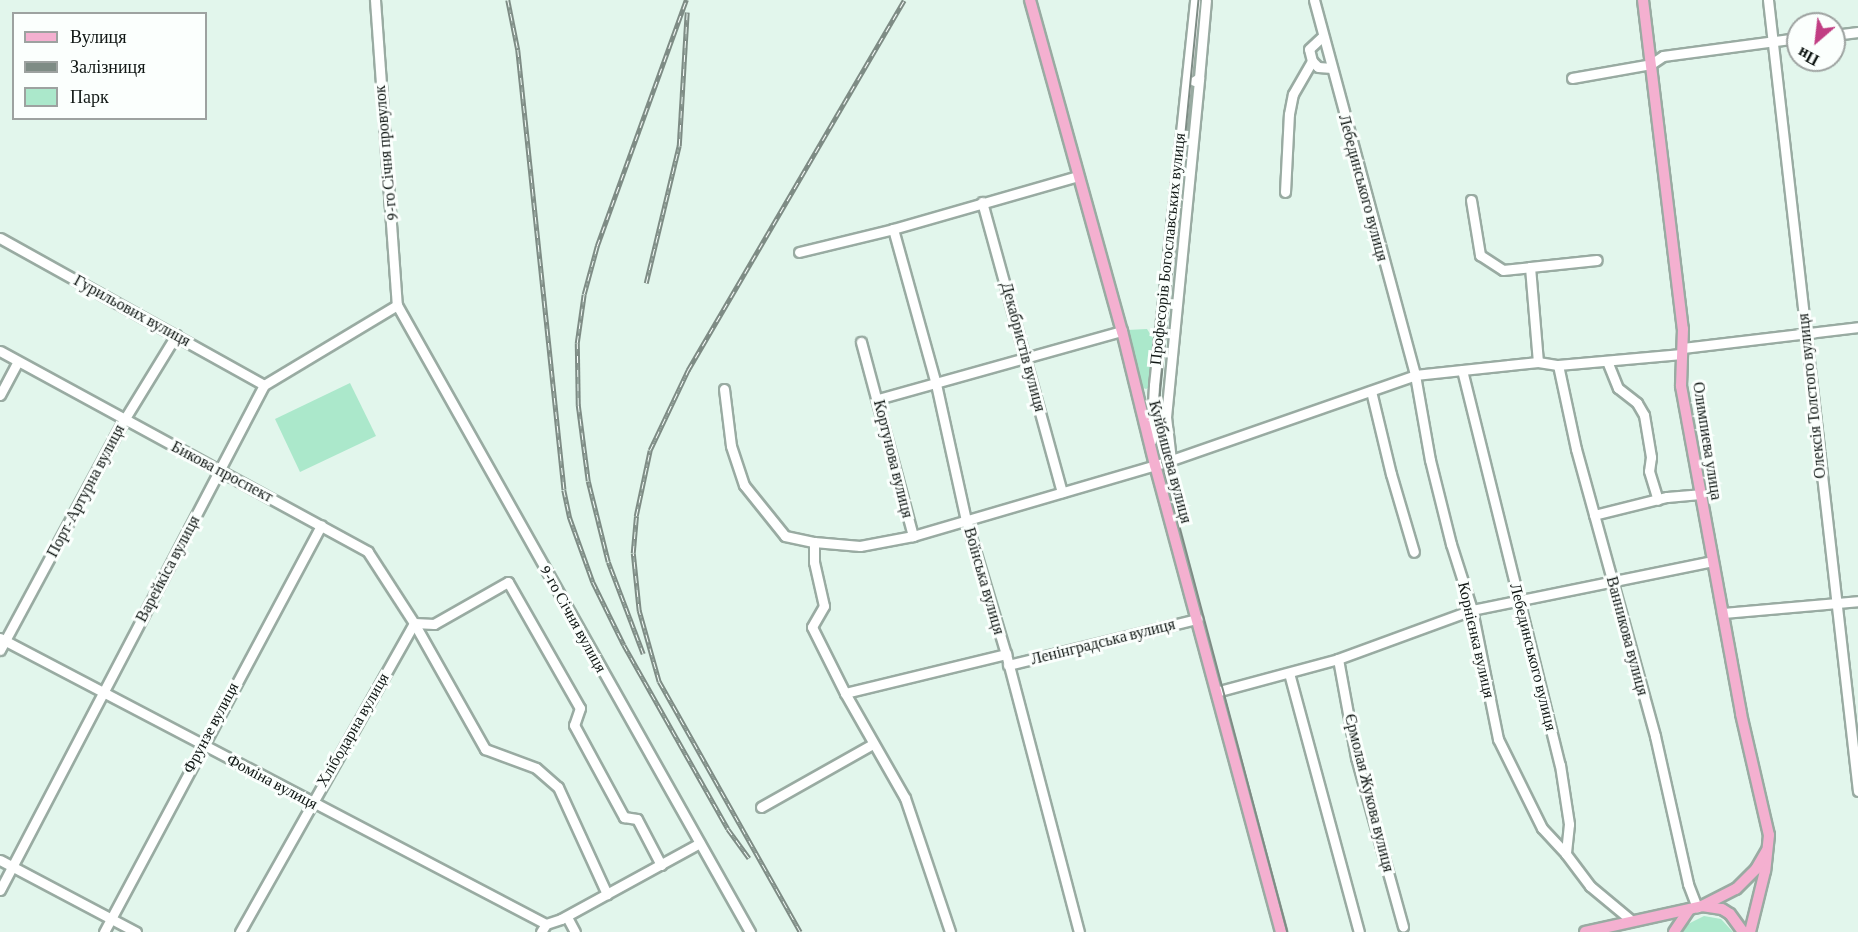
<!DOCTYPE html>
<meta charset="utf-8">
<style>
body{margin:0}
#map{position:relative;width:1858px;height:932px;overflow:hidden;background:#e2f6ec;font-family:"Crimson Pro",serif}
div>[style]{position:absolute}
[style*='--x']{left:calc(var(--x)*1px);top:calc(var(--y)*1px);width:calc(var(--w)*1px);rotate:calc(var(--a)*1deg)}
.green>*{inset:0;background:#abe8cb}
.roads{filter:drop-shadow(2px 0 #99aba2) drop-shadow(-2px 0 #99aba2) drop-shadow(0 2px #99aba2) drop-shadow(0 -2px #99aba2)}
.minor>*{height:9px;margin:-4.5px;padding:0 4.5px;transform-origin:4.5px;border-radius:4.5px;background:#fff}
.major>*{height:10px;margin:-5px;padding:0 5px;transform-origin:5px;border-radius:5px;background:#f4b0d0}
.tram>*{height:1.5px;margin:-0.75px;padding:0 0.75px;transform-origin:0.75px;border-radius:0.75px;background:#7e8c85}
.rail>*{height:4.5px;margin-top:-2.25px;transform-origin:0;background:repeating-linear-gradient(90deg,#fbfffd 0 7px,#7e8c85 0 14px);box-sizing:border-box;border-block:2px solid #7e8c85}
span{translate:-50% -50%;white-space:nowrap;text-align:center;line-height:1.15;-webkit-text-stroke:6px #fbfffd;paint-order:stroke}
.street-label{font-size:16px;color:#101714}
.legend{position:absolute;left:12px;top:12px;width:195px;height:108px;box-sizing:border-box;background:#fbfffd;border:2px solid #9da2a0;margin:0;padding:8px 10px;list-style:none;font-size:18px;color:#101714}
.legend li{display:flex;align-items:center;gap:12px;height:30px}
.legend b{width:30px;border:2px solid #9da2a0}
.north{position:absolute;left:1786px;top:12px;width:60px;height:60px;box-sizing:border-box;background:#fbfffd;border:2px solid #9da2a0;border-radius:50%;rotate:208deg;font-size:16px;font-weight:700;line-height:24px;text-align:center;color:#101714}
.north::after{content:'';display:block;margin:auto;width:21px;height:27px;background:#c13e83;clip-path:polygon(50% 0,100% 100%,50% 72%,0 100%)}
</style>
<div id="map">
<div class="green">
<i style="clip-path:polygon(1147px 329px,1154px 340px,1150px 387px,1146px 389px,1141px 387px,1127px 330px)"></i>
<i style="clip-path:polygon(350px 383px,376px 436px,300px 472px,275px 419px)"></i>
<i style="clip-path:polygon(1704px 916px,1721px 919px,1733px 932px,1683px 932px,1688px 924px)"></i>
</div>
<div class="roads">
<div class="minor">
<i style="--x:375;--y:0;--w:306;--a:85.9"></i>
<i style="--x:397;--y:305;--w:720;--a:60.62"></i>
<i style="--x:1314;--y:0;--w:388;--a:74.9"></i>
<i style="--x:1415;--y:375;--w:86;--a:80"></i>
<i style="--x:1430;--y:460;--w:87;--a:76"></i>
<i style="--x:1451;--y:544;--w:69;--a:72.3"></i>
<i style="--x:1472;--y:610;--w:132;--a:78.6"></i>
<i style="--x:1498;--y:739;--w:99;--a:63.7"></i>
<i style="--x:1542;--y:828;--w:35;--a:47"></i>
<i style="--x:1768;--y:0;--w:796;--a:83.51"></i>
<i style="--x:1834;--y:35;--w:24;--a:-7"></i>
<i style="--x:1312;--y:61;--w:12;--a:-104"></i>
<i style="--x:1309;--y:49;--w:19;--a:-43"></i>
<i style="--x:1572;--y:78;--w:80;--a:-10"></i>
<i style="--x:1651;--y:64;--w:14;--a:-34"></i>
<i style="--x:1663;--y:56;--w:136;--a:-7.6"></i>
<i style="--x:1194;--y:81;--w:6;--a:-31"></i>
<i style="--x:1199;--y:78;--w:78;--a:-84.9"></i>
<i style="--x:1285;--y:192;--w:78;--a:-87.1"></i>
<i style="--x:1289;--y:114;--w:20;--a:-79"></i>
<i style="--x:1293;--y:94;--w:38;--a:-60"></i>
<i style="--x:1312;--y:61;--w:8;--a:45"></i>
<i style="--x:1318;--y:67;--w:14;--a:4"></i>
<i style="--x:1471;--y:200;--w:56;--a:80.7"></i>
<i style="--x:1480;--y:255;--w:27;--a:33"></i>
<i style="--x:1503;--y:270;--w:27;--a:-6"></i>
<i style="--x:1530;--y:267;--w:95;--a:85.2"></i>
<i style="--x:982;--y:202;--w:301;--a:74.6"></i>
<i style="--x:893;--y:229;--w:161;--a:74.5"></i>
<i style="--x:936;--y:384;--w:139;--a:77.6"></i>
<i style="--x:966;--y:520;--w:140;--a:73.4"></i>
<i style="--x:1006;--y:654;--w:287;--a:75.3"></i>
<i style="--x:0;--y:238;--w:302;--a:29.1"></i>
<i style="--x:799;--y:252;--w:97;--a:-13.7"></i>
<i style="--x:893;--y:229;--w:192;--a:-16"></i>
<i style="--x:1530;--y:267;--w:67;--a:-6"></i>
<i style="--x:1683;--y:348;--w:176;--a:-6.8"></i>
<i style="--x:0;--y:351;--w:419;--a:28.6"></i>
<i style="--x:368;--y:552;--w:85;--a:57.1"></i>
<i style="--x:414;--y:623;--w:145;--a:60.6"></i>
<i style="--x:485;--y:749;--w:54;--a:20.4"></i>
<i style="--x:536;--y:768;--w:29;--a:41"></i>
<i style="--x:558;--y:787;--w:118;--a:65.4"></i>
<i style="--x:1607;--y:361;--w:29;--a:68"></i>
<i style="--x:1618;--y:388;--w:24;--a:38"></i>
<i style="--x:1637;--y:403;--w:14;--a:60"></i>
<i style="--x:1644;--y:415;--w:43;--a:80.5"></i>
<i style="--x:1651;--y:457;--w:14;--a:98"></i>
<i style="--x:1649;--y:471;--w:30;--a:73"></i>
<i style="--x:1558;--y:365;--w:86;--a:77.9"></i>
<i style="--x:1576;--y:449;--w:298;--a:74.6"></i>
<i style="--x:1655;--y:736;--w:152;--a:77.4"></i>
<i style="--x:1688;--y:884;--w:25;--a:69"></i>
<i style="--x:1462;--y:370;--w:407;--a:76.1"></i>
<i style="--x:1560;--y:765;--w:60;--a:81.3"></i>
<i style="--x:1569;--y:824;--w:30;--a:96"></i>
<i style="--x:1566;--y:854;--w:40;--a:53"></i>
<i style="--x:1590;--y:886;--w:53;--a:39.7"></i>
<i style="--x:724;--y:389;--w:57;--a:83"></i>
<i style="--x:731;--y:446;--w:41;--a:71.6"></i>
<i style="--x:744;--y:485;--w:65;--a:51.2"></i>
<i style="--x:785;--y:536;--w:30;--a:12"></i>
<i style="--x:814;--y:542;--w:46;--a:5"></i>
<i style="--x:860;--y:546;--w:54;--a:-10.7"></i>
<i style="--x:913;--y:536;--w:201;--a:-105"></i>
<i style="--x:1371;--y:391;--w:85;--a:76.5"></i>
<i style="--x:1391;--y:474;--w:81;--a:73.6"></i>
<i style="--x:0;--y:395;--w:38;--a:-62"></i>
<i style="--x:878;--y:399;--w:253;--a:-15.6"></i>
<i style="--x:1151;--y:441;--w:56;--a:-86.9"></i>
<i style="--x:1154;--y:385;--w:387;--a:-83.9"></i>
<i style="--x:1171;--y:460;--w:43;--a:-96.6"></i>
<i style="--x:1166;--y:417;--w:341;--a:-84.4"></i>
<i style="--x:1594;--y:515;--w:75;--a:-13.9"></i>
<i style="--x:1667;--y:497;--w:33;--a:-5"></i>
<i style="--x:913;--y:536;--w:260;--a:-16.3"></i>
<i style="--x:1163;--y:463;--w:267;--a:-19.2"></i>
<i style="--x:1415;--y:375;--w:95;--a:-6.1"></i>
<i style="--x:1509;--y:365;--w:29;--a:-6"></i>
<i style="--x:1538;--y:362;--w:20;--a:9"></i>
<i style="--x:1558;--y:365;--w:124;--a:-5.1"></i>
<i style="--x:814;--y:542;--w:20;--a:90"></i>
<i style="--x:814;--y:562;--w:45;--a:77.2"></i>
<i style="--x:824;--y:606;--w:24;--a:120"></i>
<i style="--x:812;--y:627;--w:74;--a:63.4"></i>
<i style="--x:845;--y:693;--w:121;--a:60.3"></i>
<i style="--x:905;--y:798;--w:141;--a:71.4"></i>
<i style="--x:1722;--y:613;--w:137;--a:-5"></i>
<i style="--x:414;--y:623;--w:20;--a:3"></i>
<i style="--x:434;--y:624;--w:85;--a:-29.6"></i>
<i style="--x:508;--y:582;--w:145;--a:60.3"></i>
<i style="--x:580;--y:708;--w:18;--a:109"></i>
<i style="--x:574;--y:725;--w:105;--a:61.5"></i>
<i style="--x:624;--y:817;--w:13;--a:9"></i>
<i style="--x:637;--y:819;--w:52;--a:62.4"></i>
<i style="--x:0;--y:638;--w:616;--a:27.65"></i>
<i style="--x:0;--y:650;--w:261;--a:-61.7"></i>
<i style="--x:124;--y:420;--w:100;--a:-58.5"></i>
<i style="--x:1338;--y:659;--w:100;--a:79.6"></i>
<i style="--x:1356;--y:757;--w:176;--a:74.5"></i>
<i style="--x:1008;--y:665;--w:195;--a:-13.7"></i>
<i style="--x:1289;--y:673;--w:268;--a:74.9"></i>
<i style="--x:1216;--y:692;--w:126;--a:-15.1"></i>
<i style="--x:1338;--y:659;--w:143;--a:-20.1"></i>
<i style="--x:1472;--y:610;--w:245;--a:-11.5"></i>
<i style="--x:845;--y:693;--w:166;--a:-13.6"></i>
<i style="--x:761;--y:807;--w:129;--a:-29.4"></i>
<i style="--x:0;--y:860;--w:154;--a:27.9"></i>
<i style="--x:0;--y:890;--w:570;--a:-62.4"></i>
<i style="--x:264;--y:385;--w:155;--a:-31"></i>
<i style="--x:567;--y:917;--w:17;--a:62"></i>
<i style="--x:104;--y:932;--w:461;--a:-61.9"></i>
<i style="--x:240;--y:932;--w:355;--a:-60.6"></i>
<i style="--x:541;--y:932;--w:9;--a:-58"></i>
<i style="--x:546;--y:924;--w:16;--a:-18"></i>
<i style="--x:561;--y:919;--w:158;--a:-28.7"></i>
</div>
<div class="major">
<i style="--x:1030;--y:0;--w:344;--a:74.5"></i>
<i style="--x:1122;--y:331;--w:138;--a:76.2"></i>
<i style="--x:1155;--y:465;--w:484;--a:74.9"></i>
<i style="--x:1643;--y:0;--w:331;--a:83.1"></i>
<i style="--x:1683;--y:329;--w:57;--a:92"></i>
<i style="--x:1681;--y:386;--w:333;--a:79.6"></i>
<i style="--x:1741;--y:714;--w:124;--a:77"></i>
<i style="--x:1769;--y:835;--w:36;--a:96"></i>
<i style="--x:1765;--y:871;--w:63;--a:103.8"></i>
<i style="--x:1702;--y:906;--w:38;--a:-27"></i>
<i style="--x:1736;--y:889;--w:28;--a:-45"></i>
<i style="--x:1756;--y:869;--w:20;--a:-60"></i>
<i style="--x:1585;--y:932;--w:120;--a:-12.5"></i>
<i style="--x:1702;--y:906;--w:20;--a:9"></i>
<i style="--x:1722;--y:909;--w:9;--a:32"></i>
<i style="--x:1730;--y:914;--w:22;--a:54"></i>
<i style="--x:1674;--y:932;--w:27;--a:-56"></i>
</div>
</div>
<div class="tram">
<i style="--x:1199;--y:0;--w:423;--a:95.6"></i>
<i style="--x:1158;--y:421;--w:42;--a:83.2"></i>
<i style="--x:1163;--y:463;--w:485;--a:75.1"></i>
</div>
<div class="rail">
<i style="--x:508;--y:0;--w:51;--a:78.7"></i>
<i style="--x:518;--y:50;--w:442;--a:84"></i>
<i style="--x:564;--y:490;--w:29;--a:78"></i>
<i style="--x:570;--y:518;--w:68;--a:70.2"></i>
<i style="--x:593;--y:582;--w:70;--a:63.8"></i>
<i style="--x:624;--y:645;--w:211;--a:60.5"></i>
<i style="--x:728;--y:829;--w:36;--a:54"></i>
<i style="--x:646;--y:283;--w:141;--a:-76.5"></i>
<i style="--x:679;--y:146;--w:134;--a:-86.6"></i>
<i style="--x:643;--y:654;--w:98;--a:-110.8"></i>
<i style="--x:608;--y:562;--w:83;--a:-103.9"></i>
<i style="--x:588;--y:481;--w:77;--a:-97.5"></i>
<i style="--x:578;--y:405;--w:62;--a:-90.9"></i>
<i style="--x:577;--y:343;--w:49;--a:-81.9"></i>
<i style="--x:584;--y:294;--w:50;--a:-74.8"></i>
<i style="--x:597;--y:246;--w:262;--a:-70.1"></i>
<i style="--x:800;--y:932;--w:287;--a:-119.4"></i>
<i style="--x:659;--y:682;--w:74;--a:-105.7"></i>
<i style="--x:639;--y:611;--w:58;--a:-95.9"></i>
<i style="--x:633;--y:553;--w:37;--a:-85"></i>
<i style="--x:636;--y:516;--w:67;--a:-78"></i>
<i style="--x:650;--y:450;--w:89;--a:-64.6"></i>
<i style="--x:688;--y:370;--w:428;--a:-59.7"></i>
</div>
<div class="street-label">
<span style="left:386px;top:153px;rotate:-95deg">9-го Січня провулок</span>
<span style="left:1363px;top:188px;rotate:75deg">Лебединського вулиця</span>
<span style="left:1168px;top:249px;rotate:-84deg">Професорів Богославських вулиця</span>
<span style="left:132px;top:311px;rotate:29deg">Гурильових вулиця</span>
<span style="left:1023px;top:347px;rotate:75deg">Декабристів вулиця</span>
<span style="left:1812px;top:396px;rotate:-96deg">Олексія Толстого вулиця</span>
<span style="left:1707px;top:441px;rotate:81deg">Олимпиева улица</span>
<span style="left:893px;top:459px;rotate:76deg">Кортунова вулиця</span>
<span style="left:1170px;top:462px;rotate:75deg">Куйбишева вулиця</span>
<span style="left:222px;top:472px;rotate:28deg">Бикова проспект</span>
<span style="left:86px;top:491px;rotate:-62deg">Порт-Артурна вулиця</span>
<span style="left:168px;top:569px;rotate:-62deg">Варейкіса вулиця</span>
<span style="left:984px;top:581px;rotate:74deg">Воїнська вулиця</span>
<span style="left:573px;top:619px;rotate:61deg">9-го Січня вулиця</span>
<span style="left:1627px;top:636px;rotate:75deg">Ванникова вулиця</span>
<span style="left:1476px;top:640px;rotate:77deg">Корнієнка вулиця</span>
<span style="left:1103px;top:642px;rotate:-14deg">Ленінградська вулиця</span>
<span style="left:1533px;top:657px;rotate:76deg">Лебединського вулиця</span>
<span style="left:211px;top:728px;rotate:-62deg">Фрунзе вулиця</span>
<span style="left:353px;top:730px;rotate:-60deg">Хлібодарна вулиця</span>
<span style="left:272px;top:782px;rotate:28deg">Фоміна вулиця</span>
<span style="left:1369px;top:793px;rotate:76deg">Єрмолая Жукова вулиця</span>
</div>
<ul class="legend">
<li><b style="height:8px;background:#f4b0d0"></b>Вулиця</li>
<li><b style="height:8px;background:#7e8c85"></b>Залізниця</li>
<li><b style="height:16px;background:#abe8cb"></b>Парк</li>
</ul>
<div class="north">Пн</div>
</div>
